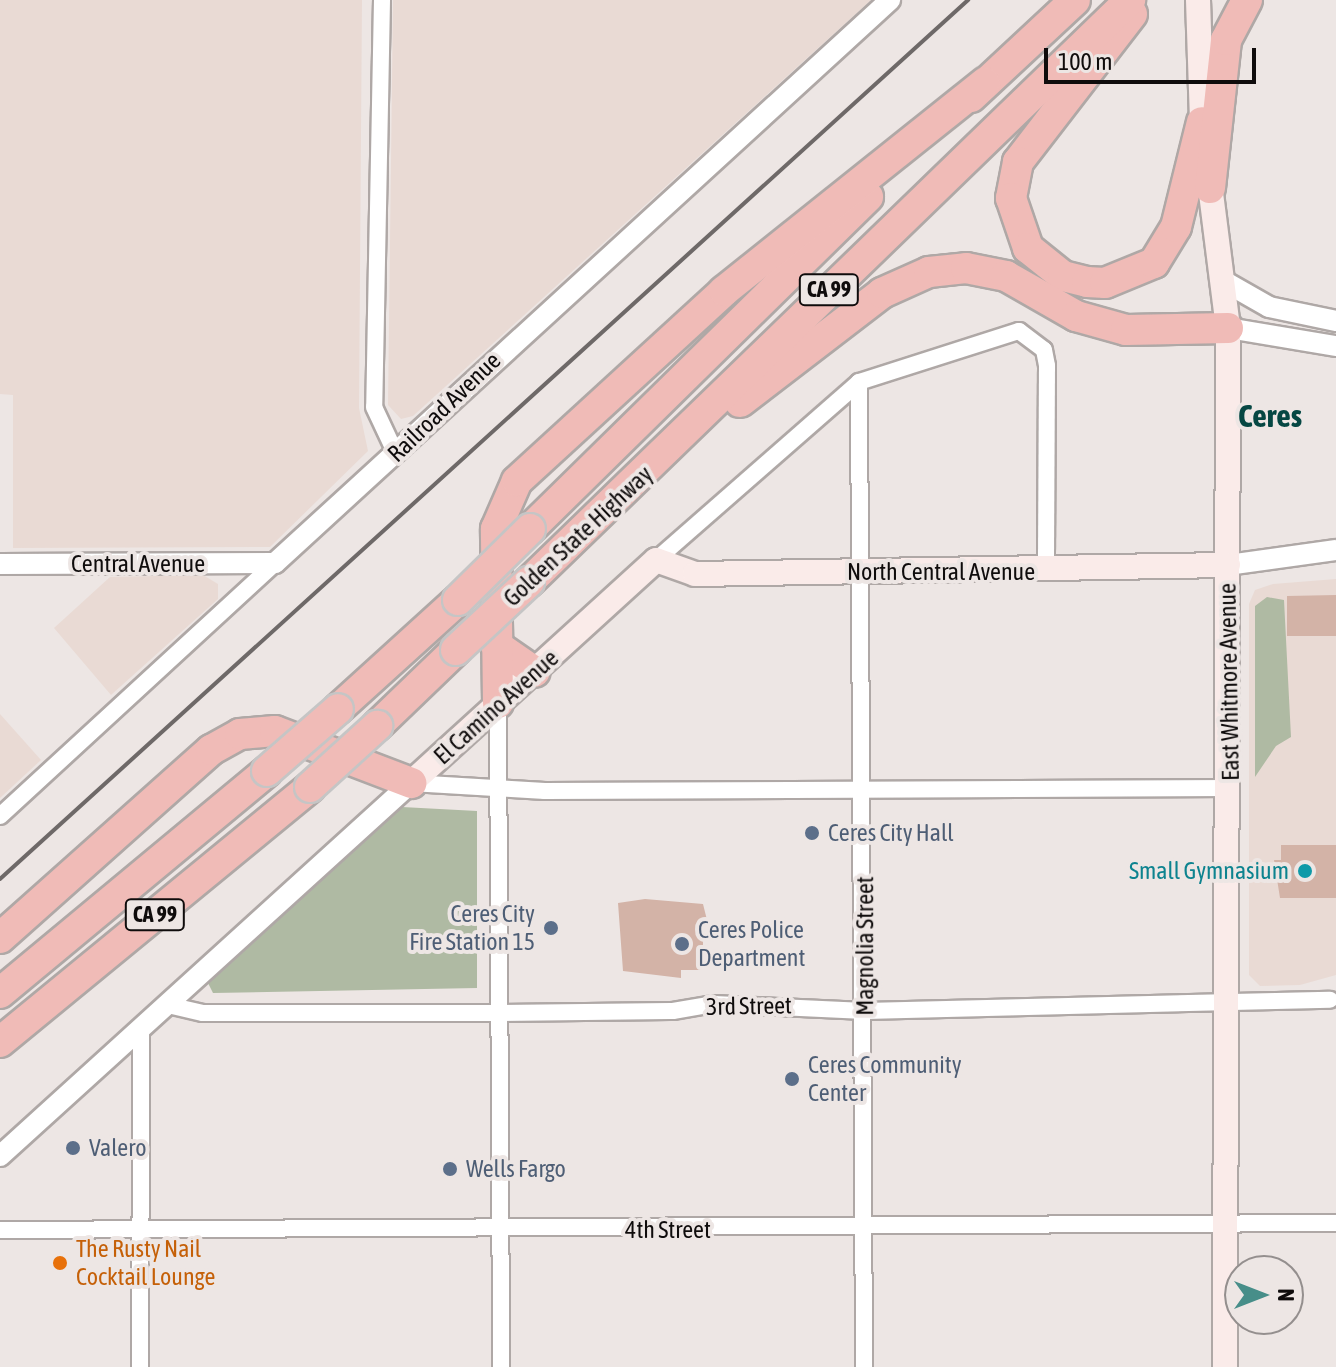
<!DOCTYPE html>
<style>
body{margin:0}
#map{position:relative;width:1336px;height:1367px;overflow:hidden;background:#ede6e4;font-family:"Asap Condensed",sans-serif}
div>[style]{position:absolute}
[style*='--x']{left:calc(var(--x)*1px);top:calc(var(--y)*1px);width:calc(var(--w)*1px);rotate:calc(var(--a)*1deg)}
.built>*{inset:0;background:#e9dad4}
.green>*{inset:0;background:#afbaa3}
.building>*{inset:0;background:#d3b3a7}
.roads{filter:drop-shadow(2px 0 #afa8a6) drop-shadow(-2px 0 #afa8a6) drop-shadow(0 2px #afa8a6) drop-shadow(0 -2px #afa8a6)}
.minor>*{height:16px;margin:-8px;padding:0 8px;transform-origin:8px;border-radius:8px;background:#fff}
.tertiary>*{height:20px;margin:-10px;padding:0 10px;transform-origin:10px;border-radius:10px;background:#fff}
.secondary>*{height:24px;margin:-12px;padding:0 12px;transform-origin:12px;border-radius:12px;background:#faebe9}
.motorway>*{height:30px;margin:-15px;padding:0 15px;transform-origin:15px;border-radius:15px;background:#f0bbb7}
.rail>*{height:4px;margin:-2px;padding:0 2px;transform-origin:2px;border-radius:2px;background:#6e6968}
.bridges{filter:drop-shadow(2px 0 #c5c5c5) drop-shadow(-2px 0 #c5c5c5) drop-shadow(0 2px #c5c5c5) drop-shadow(0 -2px #c5c5c5)}
.motorway-bridge>*{height:30px;margin:-15px;padding:0 15px;transform-origin:15px;border-radius:15px;background:#f0bbb7}
.dots>*{width:22px;height:22px;translate:-50% -50%;box-sizing:border-box;border:4px solid #ede6e4;border-radius:50%}
span{translate:-50% -50%;white-space:nowrap;text-align:center;line-height:1.15;-webkit-text-stroke:8px #ede6e4;paint-order:stroke}
.shield-label span{padding:2px 6px;background:#ede6e4;border:2px solid;border-radius:6px;-webkit-text-stroke-width:0}
.shield-label{font-size:22px;color:#0f0c0c;font-weight:700}
.street-label{font-size:24px;color:#0f0c0c}
.service-label{font-size:24px;color:#4e5e75}
.left{translate:0 -50%;text-align:left}
.right{translate:-100% -50%;text-align:right}
.culture-label{font-size:24px;color:#0d838f}
.food-label{font-size:24px;color:#c56008}
.district-label{font-size:32px;color:#054743;font-weight:700}
.north{position:absolute;left:1224px;top:1255px;width:80px;height:80px;box-sizing:border-box;background:#ede6e4;border:2px solid #948f8e;border-radius:50%;rotate:90deg;font-size:22px;font-weight:700;line-height:32px;text-align:center;color:#0f0c0c}
.north::after{content:'';display:block;margin:auto;width:28px;height:36px;background:#478e89;clip-path:polygon(50% 0,100% 100%,50% 72%,0 100%)}
.scale{position:absolute;left:1044px;top:48px;width:212px;height:36px;box-sizing:border-box;border:4px solid #0f0c0c;border-top:0;padding-left:10px;font-size:24px;line-height:28px;white-space:nowrap;color:#0f0c0c;-webkit-text-stroke:6px #ede6e4;paint-order:stroke}
</style>
<div id="map">
<div class="built">
<i style="clip-path:polygon(0 0,362px 0,359px 408px,368px 451px,270px 547px,13px 548px,13px 395px,0 394px)"></i>
<i style="clip-path:polygon(393px 0,871px 0,413px 416px,401px 419px,388px 405px)"></i>
<i style="clip-path:polygon(203px 575px,218px 584px,218px 599px,111px 695px,54px 628px,110px 577px)"></i>
<i style="clip-path:polygon(1336px 579px,1336px 975px,1300px 985px,1260px 986px,1249px 975px,1249px 604px,1255px 590px,1273px 584px)"></i>
<i style="clip-path:polygon(0 714px,41px 760px,0 798px)"></i>
</div>
<div class="green">
<i style="clip-path:polygon(1267px 597px,1284px 600px,1291px 737px,1276px 746px,1255px 777px,1255px 606px)"></i>
<i style="clip-path:polygon(402px 807px,477px 811px,477px 988px,213px 993px,208px 983px)"></i>
</div>
<div class="building">
<i style="clip-path:polygon(1336px 595px,1336px 636px,1287px 636px,1287px 596px)"></i>
<i style="clip-path:polygon(1281px 845px,1336px 845px,1336px 898px,1280px 898px,1274px 860px,1281px 860px)"></i>
<i style="clip-path:polygon(645px 899px,703px 904px,708px 924px,703px 924px,703px 970px,681px 970px,681px 978px,623px 971px,618px 903px)"></i>
</div>
<div class="roads">
<div class="minor">
<i style="--x:382;--y:0;--w:407;--a:91.1"></i>
<i style="--x:374;--y:407;--w:52;--a:64.9"></i>
<i style="--x:859;--y:382;--w:985;--a:89.71"></i>
<i style="--x:656;--y:560;--w:270;--a:-41.2"></i>
<i style="--x:859;--y:382;--w:168;--a:-17.7"></i>
<i style="--x:1019;--y:331;--w:31;--a:37"></i>
<i style="--x:1044;--y:350;--w:16;--a:79"></i>
<i style="--x:1047;--y:366;--w:206;--a:90.3"></i>
<i style="--x:498;--y:703;--w:664;--a:89.74"></i>
<i style="--x:411;--y:783;--w:134;--a:3.4"></i>
<i style="--x:545;--y:791;--w:685;--a:-0.25"></i>
<i style="--x:0;--y:816;--w:374;--a:-42.6"></i>
<i style="--x:168;--y:1005;--w:36;--a:13"></i>
<i style="--x:203;--y:1013;--w:297;--a:0"></i>
<i style="--x:500;--y:1013;--w:173;--a:-0.7"></i>
<i style="--x:673;--y:1011;--w:42;--a:-9.7"></i>
<i style="--x:714;--y:1004;--w:151;--a:2.7"></i>
<i style="--x:865;--y:1011;--w:465;--a:-1.4"></i>
<i style="--x:0;--y:1230;--w:1336;--a:-0.3"></i>
<i style="--x:140;--y:1367;--w:340;--a:-89.8"></i>
</div>
<div class="tertiary">
<i style="--x:1227;--y:283;--w:48;--a:29.7"></i>
<i style="--x:1269;--y:307;--w:68;--a:11.8"></i>
<i style="--x:1228;--y:328;--w:109;--a:9.5"></i>
<i style="--x:0;--y:564;--w:275;--a:-0.2"></i>
<i style="--x:275;--y:563;--w:834;--a:-42.47"></i>
<i style="--x:1228;--y:565;--w:109;--a:-7.9"></i>
<i style="--x:0;--y:1156;--w:555;--a:-42.23"></i>
</div>
<div class="secondary">
<i style="--x:1198;--y:0;--w:122;--a:88.1"></i>
<i style="--x:1202;--y:122;--w:208;--a:82.8"></i>
<i style="--x:1228;--y:328;--w:1039;--a:90.17"></i>
<i style="--x:411;--y:783;--w:331;--a:-42.3"></i>
<i style="--x:656;--y:560;--w:41;--a:19.7"></i>
<i style="--x:695;--y:574;--w:533;--a:-0.97"></i>
</div>
<div class="motorway">
<i style="--x:1132;--y:14;--w:187;--a:127.6"></i>
<i style="--x:1018;--y:162;--w:37;--a:101"></i>
<i style="--x:1011;--y:198;--w:53;--a:71.2"></i>
<i style="--x:1028;--y:248;--w:45;--a:38.7"></i>
<i style="--x:1063;--y:276;--w:25;--a:14"></i>
<i style="--x:1087;--y:282;--w:18;--a:3"></i>
<i style="--x:1105;--y:283;--w:53;--a:-22.2"></i>
<i style="--x:1154;--y:263;--w:42;--a:-58.6"></i>
<i style="--x:1176;--y:227;--w:108;--a:-76.1"></i>
<i style="--x:971;--y:97;--w:142;--a:-43"></i>
<i style="--x:1210;--y:188;--w:149;--a:-83.8"></i>
<i style="--x:1226;--y:40;--w:45;--a:-62.3"></i>
<i style="--x:740;--y:402;--w:179;--a:-37.5"></i>
<i style="--x:882;--y:293;--w:51;--a:-24.1"></i>
<i style="--x:929;--y:272;--w:37;--a:-6"></i>
<i style="--x:966;--y:268;--w:41;--a:11.3"></i>
<i style="--x:1006;--y:276;--w:81;--a:29.7"></i>
<i style="--x:1076;--y:316;--w:52;--a:15.6"></i>
<i style="--x:1126;--y:330;--w:102;--a:-1.1"></i>
<i style="--x:530;--y:529;--w:474;--a:-44.5"></i>
<i style="--x:529;--y:582;--w:837;--a:-44.08"></i>
<i style="--x:496;--y:645;--w:47;--a:34.7"></i>
<i style="--x:498;--y:703;--w:174;--a:-90.7"></i>
<i style="--x:496;--y:529;--w:52;--a:-66.4"></i>
<i style="--x:517;--y:481;--w:281;--a:-42.5"></i>
<i style="--x:724;--y:291;--w:334;--a:-38.6"></i>
<i style="--x:338;--y:709;--w:162;--a:-42.2"></i>
<i style="--x:377;--y:726;--w:110;--a:-43.9"></i>
<i style="--x:0;--y:938;--w:283;--a:-41.7"></i>
<i style="--x:211;--y:750;--w:33;--a:-29"></i>
<i style="--x:240;--y:734;--w:35;--a:-5"></i>
<i style="--x:275;--y:731;--w:146;--a:20.9"></i>
<i style="--x:0;--y:993;--w:347;--a:-39.7"></i>
<i style="--x:0;--y:1042;--w:401;--a:-39.4"></i>
</div>
</div>
<div class="rail">
<i style="--x:0;--y:879;--w:1308;--a:-42.24"></i>
</div>
<div class="bridges">
<div class="motorway-bridge">
<i style="--x:458;--y:600;--w:101;--a:-44.6"></i>
<i style="--x:456;--y:650;--w:100;--a:-43"></i>
<i style="--x:267;--y:771;--w:94;--a:-41.1"></i>
<i style="--x:310;--y:787;--w:91;--a:-42.3"></i>
</div>
</div>
<div class="dots">
<i style="left:812px;top:833px;background:#5c6f8a"></i>
<i style="left:1305px;top:871px;background:#0f9aa8"></i>
<i style="left:551px;top:928px;background:#5c6f8a"></i>
<i style="left:682px;top:944px;background:#5c6f8a"></i>
<i style="left:792px;top:1079px;background:#5c6f8a"></i>
<i style="left:73px;top:1148px;background:#5c6f8a"></i>
<i style="left:450px;top:1169px;background:#5c6f8a"></i>
<i style="left:60px;top:1263px;background:#e8710a"></i>
</div>
<div class="shield-label">
<span style="left:829px;top:290px">CA 99</span>
<span style="left:155px;top:915px">CA 99</span>
</div>
<div class="street-label">
<span style="left:444px;top:407px;rotate:-44deg">Railroad Avenue</span>
<span style="left:578px;top:536px;rotate:-43deg">Golden State Highway</span>
<span style="left:138px;top:564px">Central Avenue</span>
<span style="left:941px;top:572px">North Central Avenue</span>
<span style="left:1229px;top:682px;rotate:-91deg">East Whitmore Avenue</span>
<span style="left:496px;top:707px;rotate:-42deg">El Camino Avenue</span>
<span style="left:865px;top:946px;rotate:-90deg">Magnolia Street</span>
<span style="left:749px;top:1006px;rotate:-1deg">3rd Street</span>
<span style="left:668px;top:1230px">4th Street</span>
</div>
<div class="service-label">
<span class="left" style="left:828px;top:833px">Ceres City Hall</span>
<span class="right" style="left:535px;top:928px">Ceres City<br>Fire Station 15</span>
<span class="left" style="left:698px;top:944px">Ceres Police<br>Department</span>
<span class="left" style="left:808px;top:1079px">Ceres Community<br>Center</span>
<span class="left" style="left:89px;top:1148px">Valero</span>
<span class="left" style="left:466px;top:1169px">Wells Fargo</span>
</div>
<div class="culture-label">
<span class="right" style="left:1289px;top:871px">Small Gymnasium</span>
</div>
<div class="food-label">
<span class="left" style="left:76px;top:1263px">The Rusty Nail<br>Cocktail Lounge</span>
</div>
<div class="district-label">
<span style="left:1270px;top:416px">Ceres</span>
</div>
<div class="north">N</div>
<div class="scale">100 m</div>
</div>
